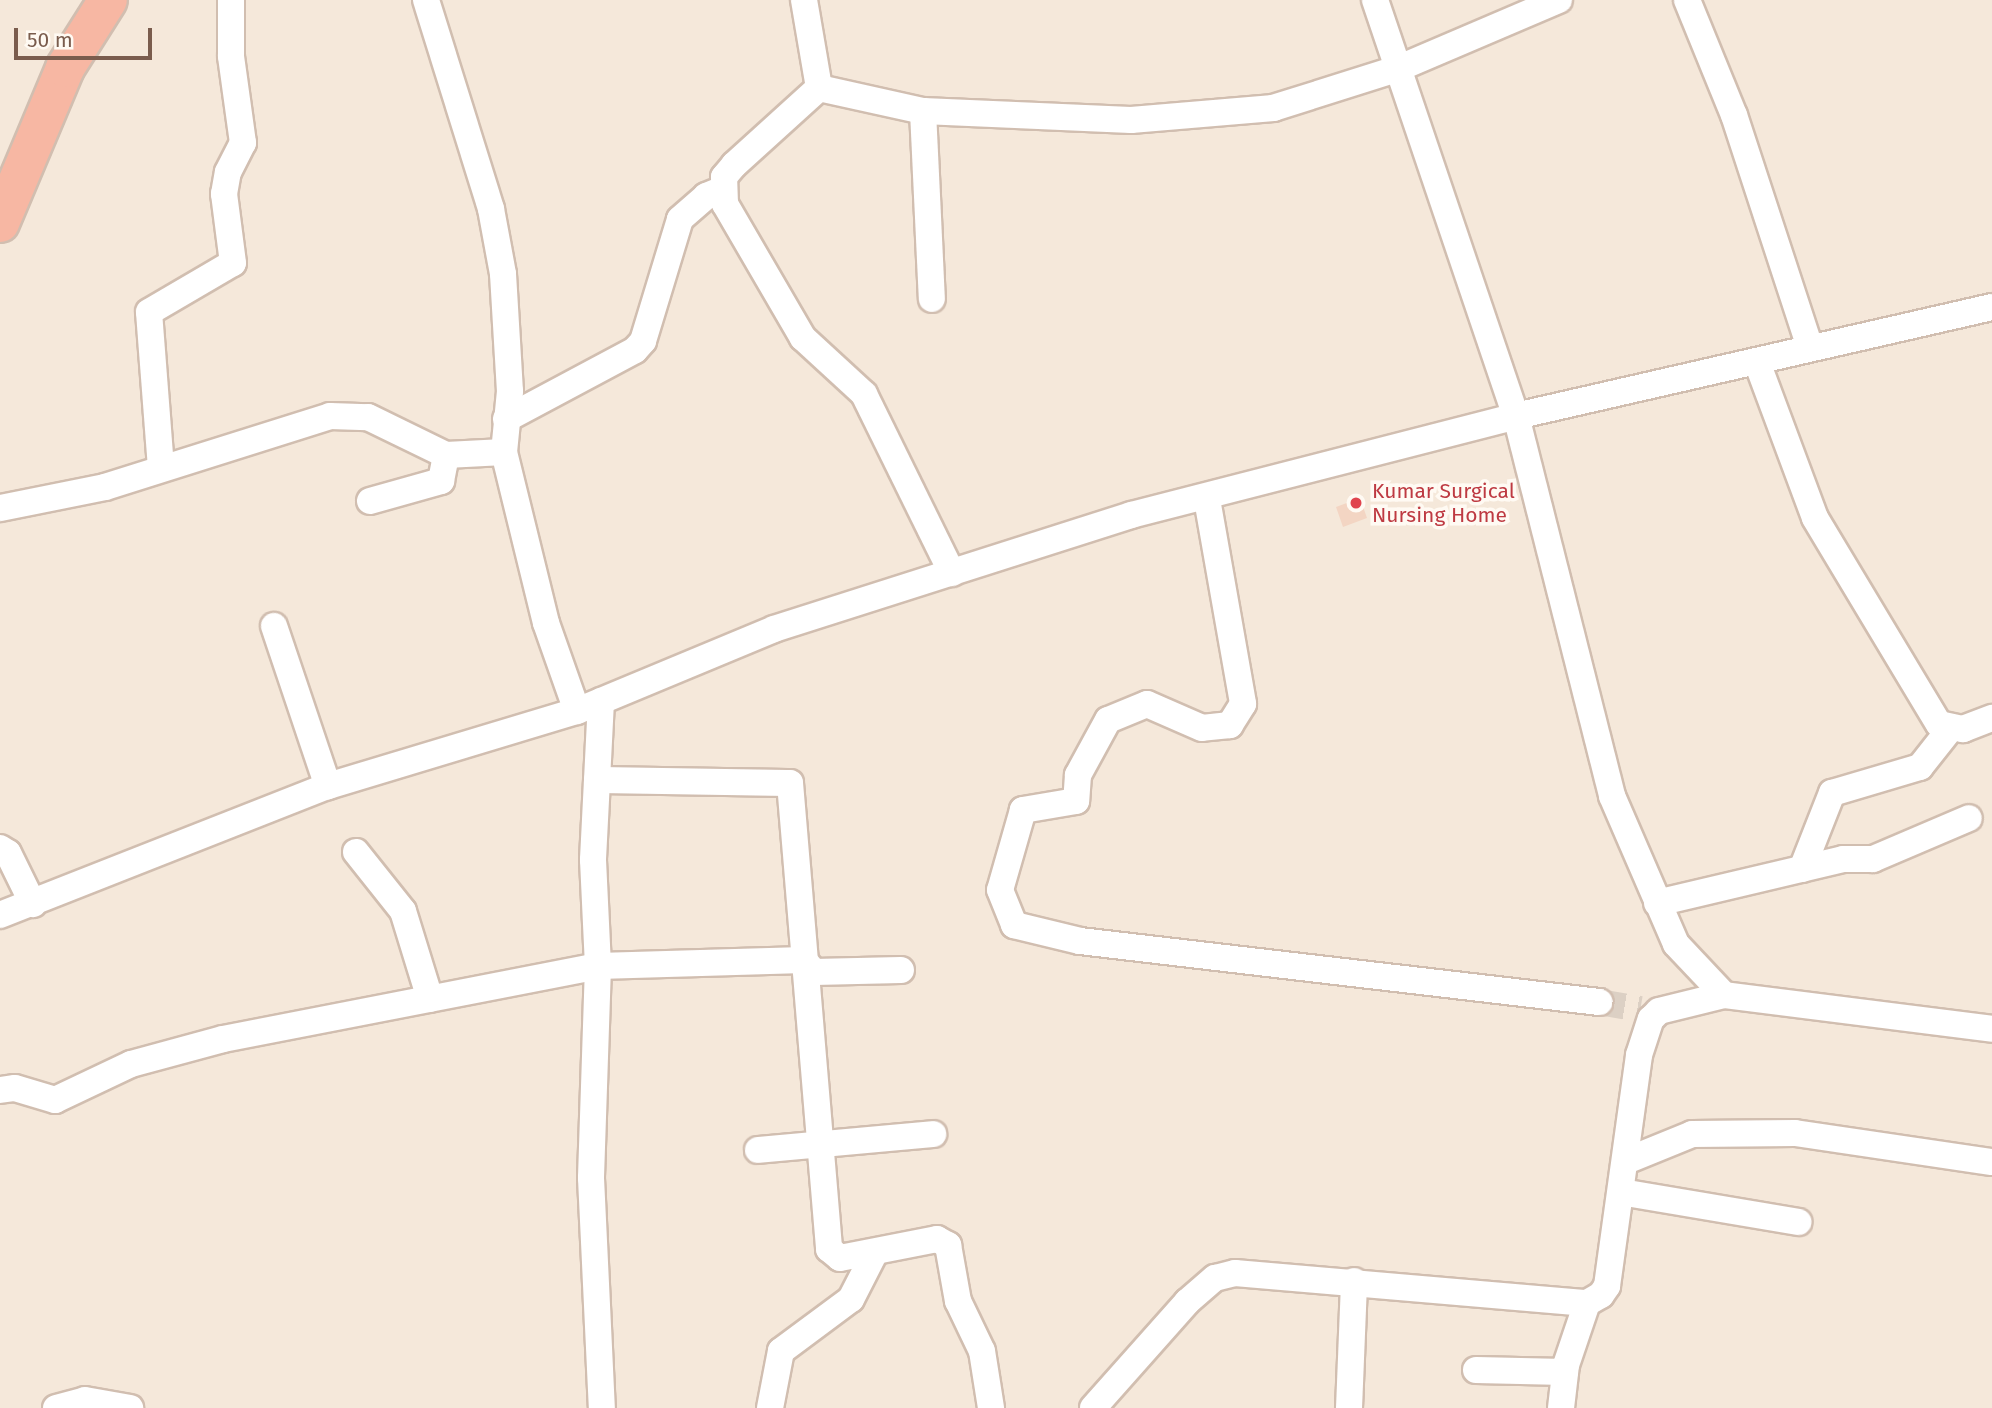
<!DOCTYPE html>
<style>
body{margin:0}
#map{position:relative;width:1992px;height:1408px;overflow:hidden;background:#fdf6ec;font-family:"Fira Sans",sans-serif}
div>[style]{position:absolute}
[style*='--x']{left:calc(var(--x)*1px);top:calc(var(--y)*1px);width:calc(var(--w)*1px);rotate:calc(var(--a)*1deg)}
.residential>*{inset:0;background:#f5e8da}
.building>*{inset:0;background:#f3d5c3}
.minor-tunnel>*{height:26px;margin-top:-13px;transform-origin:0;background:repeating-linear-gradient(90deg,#dcd0c4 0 26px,transparent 0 39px)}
.roads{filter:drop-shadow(2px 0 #d1beb0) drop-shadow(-2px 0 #d1beb0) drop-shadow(0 2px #d1beb0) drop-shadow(0 -2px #d1beb0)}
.minor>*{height:26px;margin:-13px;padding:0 13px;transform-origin:13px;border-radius:13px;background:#fff}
.highway>*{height:38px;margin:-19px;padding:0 19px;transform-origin:19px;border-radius:19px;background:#f7b7a3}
.dots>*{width:19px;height:19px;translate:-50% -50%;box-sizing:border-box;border:4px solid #fffaf3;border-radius:50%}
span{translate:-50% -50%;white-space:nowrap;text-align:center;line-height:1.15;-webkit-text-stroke:7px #fffaf3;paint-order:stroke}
.health-label{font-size:21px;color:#be3a42}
.left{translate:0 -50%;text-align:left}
.scale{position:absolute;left:14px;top:28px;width:138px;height:32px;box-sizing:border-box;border:4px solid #7a5c4d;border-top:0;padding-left:9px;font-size:21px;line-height:24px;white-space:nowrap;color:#7a5c4d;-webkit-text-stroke:5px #fffaf3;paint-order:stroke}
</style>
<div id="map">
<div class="residential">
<i style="clip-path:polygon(0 0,1992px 0,1992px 1408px,0 1408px)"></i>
</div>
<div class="building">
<i style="clip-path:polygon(1360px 498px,1367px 518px,1343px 527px,1336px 507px)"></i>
</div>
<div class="minor-tunnel">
<i style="--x:1599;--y:1002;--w:42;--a:9.7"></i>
</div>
<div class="roads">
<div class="minor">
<i style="--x:426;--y:0;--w:219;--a:72.7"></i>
<i style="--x:491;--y:209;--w:66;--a:79.5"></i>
<i style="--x:503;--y:274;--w:117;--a:86.6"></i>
<i style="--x:510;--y:391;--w:61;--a:95.6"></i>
<i style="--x:504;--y:452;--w:176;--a:76.2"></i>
<i style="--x:546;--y:623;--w:93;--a:70.6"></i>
<i style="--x:804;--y:0;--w:89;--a:80.3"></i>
<i style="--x:1375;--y:0;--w:439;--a:71.3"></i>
<i style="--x:1516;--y:416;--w:392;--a:75.8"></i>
<i style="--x:1612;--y:796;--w:161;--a:66.6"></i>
<i style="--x:1676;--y:944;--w:70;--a:46.7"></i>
<i style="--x:1724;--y:995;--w:270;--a:7.2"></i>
<i style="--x:1687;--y:0;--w:124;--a:67.8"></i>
<i style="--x:1734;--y:115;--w:242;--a:71.9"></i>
<i style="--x:923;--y:111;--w:188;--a:87.3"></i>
<i style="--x:1757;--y:362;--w:166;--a:69.6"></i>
<i style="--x:1815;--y:518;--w:240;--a:59"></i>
<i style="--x:1939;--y:724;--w:25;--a:12"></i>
<i style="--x:1963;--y:729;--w:31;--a:-21"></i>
<i style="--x:506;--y:419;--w:146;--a:-28.1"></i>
<i style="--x:635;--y:350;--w:12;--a:-48"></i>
<i style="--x:643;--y:341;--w:127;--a:-73.1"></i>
<i style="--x:680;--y:219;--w:35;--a:-41"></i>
<i style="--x:706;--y:196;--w:16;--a:-22"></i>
<i style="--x:161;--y:468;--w:156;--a:-94.4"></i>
<i style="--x:149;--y:312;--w:97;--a:-30.3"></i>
<i style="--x:233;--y:263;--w:70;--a:-97.4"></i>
<i style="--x:224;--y:194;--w:22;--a:-80"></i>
<i style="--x:228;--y:172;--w:33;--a:-63"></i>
<i style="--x:243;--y:143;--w:88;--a:-97.9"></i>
<i style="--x:231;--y:56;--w:56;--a:-90"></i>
<i style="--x:1207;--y:499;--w:208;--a:80"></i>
<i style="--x:1243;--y:704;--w:25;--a:122"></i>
<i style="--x:1230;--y:725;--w:28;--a:174"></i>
<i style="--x:1202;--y:728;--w:60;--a:-156.4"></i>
<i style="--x:1147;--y:704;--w:42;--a:157.7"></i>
<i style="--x:1108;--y:720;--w:63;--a:118.6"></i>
<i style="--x:1078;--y:775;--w:26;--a:94"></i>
<i style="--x:1076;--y:801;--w:54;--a:170.4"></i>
<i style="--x:1023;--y:810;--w:83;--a:106"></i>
<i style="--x:1000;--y:890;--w:38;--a:68"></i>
<i style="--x:1014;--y:925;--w:68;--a:13.6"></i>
<i style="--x:1080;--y:941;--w:523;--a:6.7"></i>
<i style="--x:370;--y:501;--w:74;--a:-15.7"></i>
<i style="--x:441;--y:481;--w:26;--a:-79"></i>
<i style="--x:0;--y:508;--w:107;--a:-11.3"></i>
<i style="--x:105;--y:487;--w:236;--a:-17.5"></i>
<i style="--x:330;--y:416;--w:38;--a:2"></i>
<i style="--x:368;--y:417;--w:87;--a:26"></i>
<i style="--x:446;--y:455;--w:58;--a:-3"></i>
<i style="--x:952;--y:573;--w:199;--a:-116.2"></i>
<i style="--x:864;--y:394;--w:83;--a:-137.4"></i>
<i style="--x:803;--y:338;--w:155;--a:-120.2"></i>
<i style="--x:725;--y:204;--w:27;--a:-92"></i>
<i style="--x:724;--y:177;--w:16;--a:-50"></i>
<i style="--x:734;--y:165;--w:115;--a:-42.2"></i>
<i style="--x:819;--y:88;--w:107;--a:12.5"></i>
<i style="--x:923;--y:111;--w:208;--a:2.5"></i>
<i style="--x:1131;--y:120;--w:143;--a:-4.8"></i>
<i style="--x:1273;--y:108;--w:130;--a:-17.5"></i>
<i style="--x:1397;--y:69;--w:176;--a:-23.1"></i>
<i style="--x:274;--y:626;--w:169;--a:71.4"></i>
<i style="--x:601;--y:701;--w:159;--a:92.9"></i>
<i style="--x:593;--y:860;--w:106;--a:87.3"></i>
<i style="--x:598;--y:966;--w:212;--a:91.9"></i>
<i style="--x:591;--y:1178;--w:230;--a:87.3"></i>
<i style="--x:597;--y:780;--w:193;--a:0.9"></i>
<i style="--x:790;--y:783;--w:468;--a:85.2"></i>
<i style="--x:829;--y:1249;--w:14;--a:39"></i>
<i style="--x:840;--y:1258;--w:99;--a:-11.1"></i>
<i style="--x:937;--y:1239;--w:13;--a:29"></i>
<i style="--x:948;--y:1245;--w:57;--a:79.9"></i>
<i style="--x:958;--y:1301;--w:55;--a:64.4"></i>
<i style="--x:982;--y:1351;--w:58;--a:81"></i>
<i style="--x:0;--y:848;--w:9;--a:32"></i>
<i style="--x:8;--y:853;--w:57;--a:63.9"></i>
<i style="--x:356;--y:852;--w:75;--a:51.5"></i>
<i style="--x:403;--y:911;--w:92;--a:72.9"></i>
<i style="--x:1802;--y:869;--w:82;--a:-68.5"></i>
<i style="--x:1832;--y:793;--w:92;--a:-16.5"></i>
<i style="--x:1920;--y:767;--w:48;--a:-51.7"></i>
<i style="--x:1657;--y:903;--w:191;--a:-13.3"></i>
<i style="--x:1843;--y:859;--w:30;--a:0"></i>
<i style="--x:1873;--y:859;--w:104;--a:-23.1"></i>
<i style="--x:0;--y:915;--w:352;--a:-21.5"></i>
<i style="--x:328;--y:786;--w:260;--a:-16.8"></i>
<i style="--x:577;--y:711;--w:213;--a:-22.6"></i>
<i style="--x:774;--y:629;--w:375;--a:-17.7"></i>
<i style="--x:1131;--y:515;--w:398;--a:-14.4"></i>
<i style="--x:1516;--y:416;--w:488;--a:-12.9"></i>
<i style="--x:0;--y:1090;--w:15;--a:-8"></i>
<i style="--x:15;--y:1088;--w:42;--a:16.7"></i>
<i style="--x:55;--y:1100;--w:84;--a:-25.3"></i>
<i style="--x:131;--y:1064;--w:95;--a:-15.2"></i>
<i style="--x:223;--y:1039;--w:382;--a:-11"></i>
<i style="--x:598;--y:966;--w:206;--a:-1.7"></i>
<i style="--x:804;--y:960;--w:16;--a:50"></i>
<i style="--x:814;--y:972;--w:87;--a:-1.3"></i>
<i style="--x:758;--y:1150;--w:176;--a:-5.2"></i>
<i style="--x:1626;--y:1161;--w:71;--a:-22.2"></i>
<i style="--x:1692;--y:1134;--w:103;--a:-0.6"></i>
<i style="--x:1795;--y:1133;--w:199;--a:8.4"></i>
<i style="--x:1621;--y:1192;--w:180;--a:9.6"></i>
<i style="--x:1476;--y:1370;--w:89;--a:1.3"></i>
<i style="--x:56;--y:1408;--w:30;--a:-15"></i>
<i style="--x:85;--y:1400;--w:46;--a:10.1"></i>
<i style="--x:770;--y:1408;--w:58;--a:-79.1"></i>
<i style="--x:781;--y:1351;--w:87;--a:-36.6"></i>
<i style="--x:851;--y:1299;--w:53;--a:-62.9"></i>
<i style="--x:1093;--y:1408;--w:142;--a:-48.4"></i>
<i style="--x:1187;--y:1302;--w:37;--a:-41"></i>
<i style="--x:1215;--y:1278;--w:21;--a:-14"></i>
<i style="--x:1235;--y:1273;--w:353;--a:4.9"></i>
<i style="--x:1587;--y:1303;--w:16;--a:-30"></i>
<i style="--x:1601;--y:1295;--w:11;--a:-56"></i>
<i style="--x:1607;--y:1286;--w:233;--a:-82.1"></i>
<i style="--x:1639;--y:1055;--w:38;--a:-72"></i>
<i style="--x:1651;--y:1019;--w:11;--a:-45"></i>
<i style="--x:1659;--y:1011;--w:67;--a:-13.8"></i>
<i style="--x:1349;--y:1408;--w:127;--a:-87.7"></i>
<i style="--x:1561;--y:1408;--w:43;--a:-83.4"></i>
<i style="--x:1566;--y:1365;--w:65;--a:-71.3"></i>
</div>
<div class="highway">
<i style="--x:0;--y:223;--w:168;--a:-67.2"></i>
<i style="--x:65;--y:68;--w:80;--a:-57.7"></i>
</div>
</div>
<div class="dots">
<i style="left:1356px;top:503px;background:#e0444e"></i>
</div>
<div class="health-label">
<span class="left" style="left:1372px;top:503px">Kumar Surgical<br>Nursing Home</span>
</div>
<div class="scale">50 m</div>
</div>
